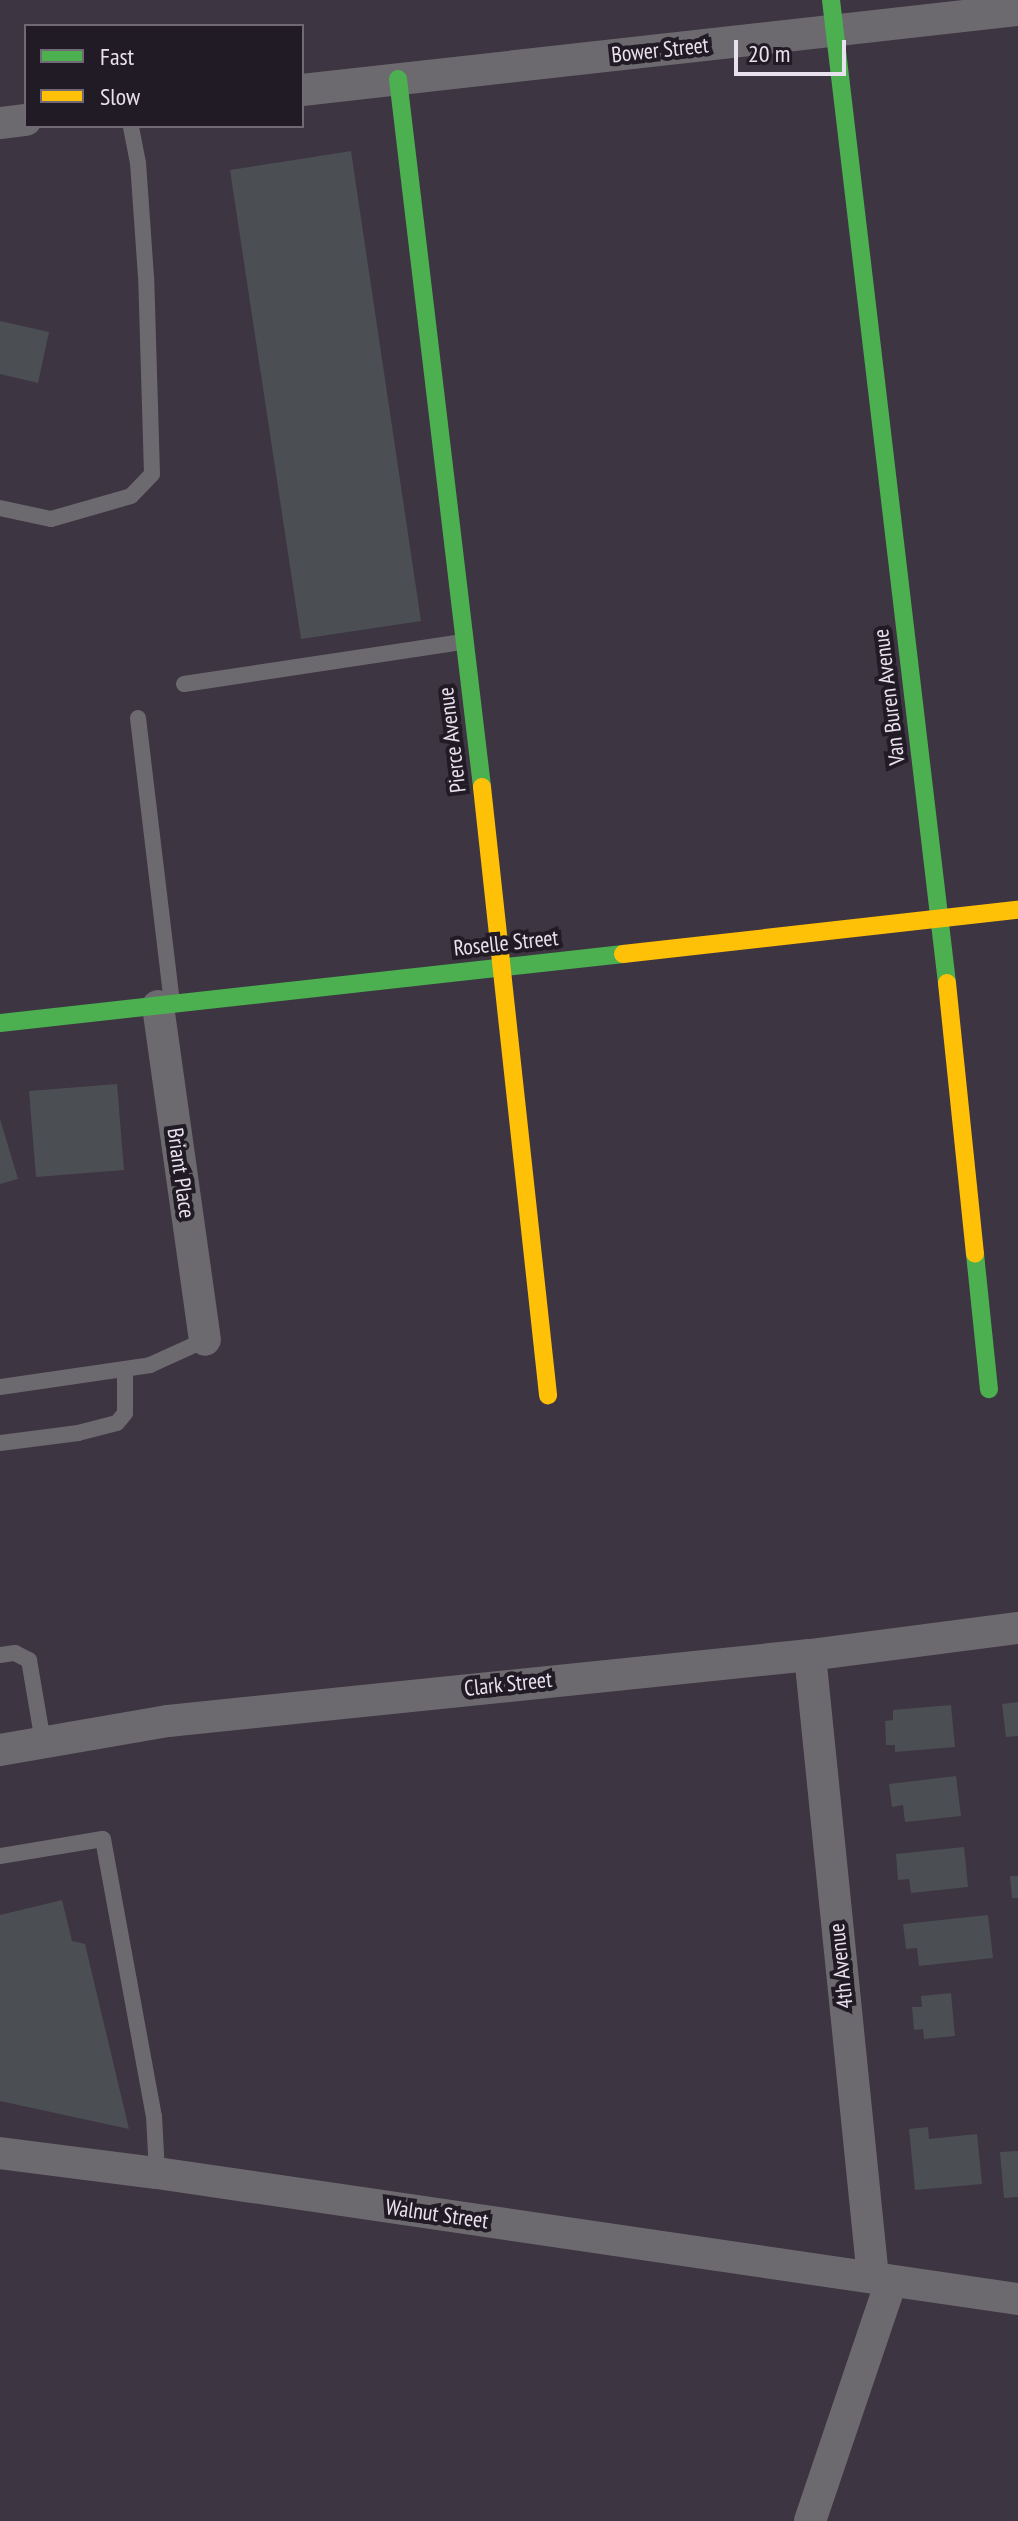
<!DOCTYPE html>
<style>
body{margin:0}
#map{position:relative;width:1018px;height:2521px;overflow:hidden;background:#3d3542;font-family:"PT Sans Narrow",sans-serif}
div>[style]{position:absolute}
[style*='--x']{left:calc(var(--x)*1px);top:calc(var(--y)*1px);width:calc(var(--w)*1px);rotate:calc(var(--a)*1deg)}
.building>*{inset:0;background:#4b4e52}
.lane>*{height:16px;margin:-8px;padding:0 8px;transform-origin:8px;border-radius:8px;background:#6d6a6f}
.street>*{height:32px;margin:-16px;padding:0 16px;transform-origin:16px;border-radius:16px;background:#6d6a6f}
.fast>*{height:18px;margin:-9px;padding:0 9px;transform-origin:9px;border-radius:9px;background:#4caf50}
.slow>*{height:18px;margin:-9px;padding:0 9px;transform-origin:9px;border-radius:9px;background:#ffc107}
span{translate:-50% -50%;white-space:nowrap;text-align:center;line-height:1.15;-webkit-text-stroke:8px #211b25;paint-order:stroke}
.street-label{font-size:22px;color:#eae1ef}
.legend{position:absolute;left:24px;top:24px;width:280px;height:104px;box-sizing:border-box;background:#211b25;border:2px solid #716a76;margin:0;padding:10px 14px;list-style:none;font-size:24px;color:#eae1ef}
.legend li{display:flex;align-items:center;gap:16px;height:40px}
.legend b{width:40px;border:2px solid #716a76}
.scale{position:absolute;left:734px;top:40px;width:112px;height:36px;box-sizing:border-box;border:4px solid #eae1ef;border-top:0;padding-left:10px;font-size:24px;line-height:28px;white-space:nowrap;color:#eae1ef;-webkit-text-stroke:6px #211b25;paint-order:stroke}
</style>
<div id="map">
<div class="building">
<i style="clip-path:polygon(351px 151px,421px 621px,301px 639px,230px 170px)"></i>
<i style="clip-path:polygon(0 321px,49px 332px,38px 383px,0 374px)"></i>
<i style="clip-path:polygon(117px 1084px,124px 1170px,36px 1177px,29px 1091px)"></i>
<i style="clip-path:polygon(0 1119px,18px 1179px,0 1184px)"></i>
<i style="clip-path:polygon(1018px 1702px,1018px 1736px,1006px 1737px,1002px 1704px)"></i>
<i style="clip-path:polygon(951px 1705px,955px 1747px,895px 1752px,895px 1745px,886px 1745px,885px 1721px,893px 1720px,893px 1710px)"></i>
<i style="clip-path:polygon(956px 1776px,961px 1816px,905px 1822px,903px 1805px,892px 1807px,889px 1784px)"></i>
<i style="clip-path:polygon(964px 1847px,968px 1887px,911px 1893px,909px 1879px,898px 1880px,896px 1854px)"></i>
<i style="clip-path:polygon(1010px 1876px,1018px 1876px,1018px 1898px,1012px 1898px)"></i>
<i style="clip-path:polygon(62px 1900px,72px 1941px,85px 1944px,129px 2129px,0 2101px,0 1915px)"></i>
<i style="clip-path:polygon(988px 1915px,993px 1958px,919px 1966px,917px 1948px,906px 1949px,903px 1924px)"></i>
<i style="clip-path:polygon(951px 1993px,955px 2036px,924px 2039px,923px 2029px,914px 2030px,912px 2007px,922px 2007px,921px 1996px)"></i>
<i style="clip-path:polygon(928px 2127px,929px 2139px,977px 2134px,982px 2184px,915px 2190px,909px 2129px)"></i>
<i style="clip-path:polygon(1018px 2151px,1018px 2197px,1004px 2198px,1000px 2152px)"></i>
</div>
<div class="lane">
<i style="--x:0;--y:508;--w:52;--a:12.2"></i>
<i style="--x:51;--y:519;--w:83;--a:-16"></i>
<i style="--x:131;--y:496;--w:30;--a:-46"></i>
<i style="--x:152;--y:474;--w:197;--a:-91.7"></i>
<i style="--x:146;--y:277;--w:114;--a:-94"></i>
<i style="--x:138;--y:163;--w:38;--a:-101"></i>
<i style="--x:184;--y:684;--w:282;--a:-8.6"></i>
<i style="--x:138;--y:718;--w:286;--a:83.2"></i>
<i style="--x:0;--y:1387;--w:152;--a:-8.3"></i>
<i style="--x:150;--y:1365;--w:60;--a:-24.4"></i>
<i style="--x:0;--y:1443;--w:79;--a:-7.3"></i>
<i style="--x:78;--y:1433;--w:40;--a:-14.4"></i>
<i style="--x:117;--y:1423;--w:13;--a:-51"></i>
<i style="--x:125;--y:1413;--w:44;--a:-90"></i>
<i style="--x:0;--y:1655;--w:15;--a:-8"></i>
<i style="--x:15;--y:1653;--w:16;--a:27"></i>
<i style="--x:29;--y:1660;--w:83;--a:80.3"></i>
<i style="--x:0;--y:1856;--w:104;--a:-9.4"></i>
<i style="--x:103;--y:1839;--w:282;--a:79.6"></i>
<i style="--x:154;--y:2116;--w:57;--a:87"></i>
</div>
<div class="street">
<i style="--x:302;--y:90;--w:720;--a:-6.38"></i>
<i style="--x:0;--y:123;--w:26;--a:-7"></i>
<i style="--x:158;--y:1006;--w:337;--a:82"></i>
<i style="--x:810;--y:1655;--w:625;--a:84.22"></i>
<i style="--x:0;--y:1750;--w:170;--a:-9.8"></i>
<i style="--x:168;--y:1721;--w:645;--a:-5.87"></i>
<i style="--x:810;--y:1655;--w:210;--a:-7.4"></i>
<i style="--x:0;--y:2153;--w:158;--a:7.3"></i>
<i style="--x:157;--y:2173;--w:870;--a:8.33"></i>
<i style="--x:810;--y:2521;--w:252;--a:-71.3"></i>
</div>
<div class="fast">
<i style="--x:831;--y:0;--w:990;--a:83.27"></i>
<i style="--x:398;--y:79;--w:713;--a:83.23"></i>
<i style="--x:0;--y:1023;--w:627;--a:-6.32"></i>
<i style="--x:975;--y:1254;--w:136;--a:84.1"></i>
</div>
<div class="slow">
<i style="--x:482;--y:787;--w:612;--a:83.8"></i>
<i style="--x:623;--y:954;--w:397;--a:-6.4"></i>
<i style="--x:947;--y:983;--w:272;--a:84.1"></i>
</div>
<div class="street-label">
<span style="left:660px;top:50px;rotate:-6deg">Bower Street</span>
<span style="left:889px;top:697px;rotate:-97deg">Van Buren Avenue</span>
<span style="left:452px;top:740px;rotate:-97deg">Pierce Avenue</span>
<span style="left:506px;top:943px;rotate:-6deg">Roselle Street</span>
<span style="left:181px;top:1173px;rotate:82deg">Briant Place</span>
<span style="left:508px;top:1684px;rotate:-6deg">Clark Street</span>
<span style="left:841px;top:1966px;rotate:-96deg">4th Avenue</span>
<span style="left:437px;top:2214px;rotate:8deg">Walnut Street</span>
</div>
<ul class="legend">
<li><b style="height:10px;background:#4caf50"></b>Fast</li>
<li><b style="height:10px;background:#ffc107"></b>Slow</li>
</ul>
<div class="scale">20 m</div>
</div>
